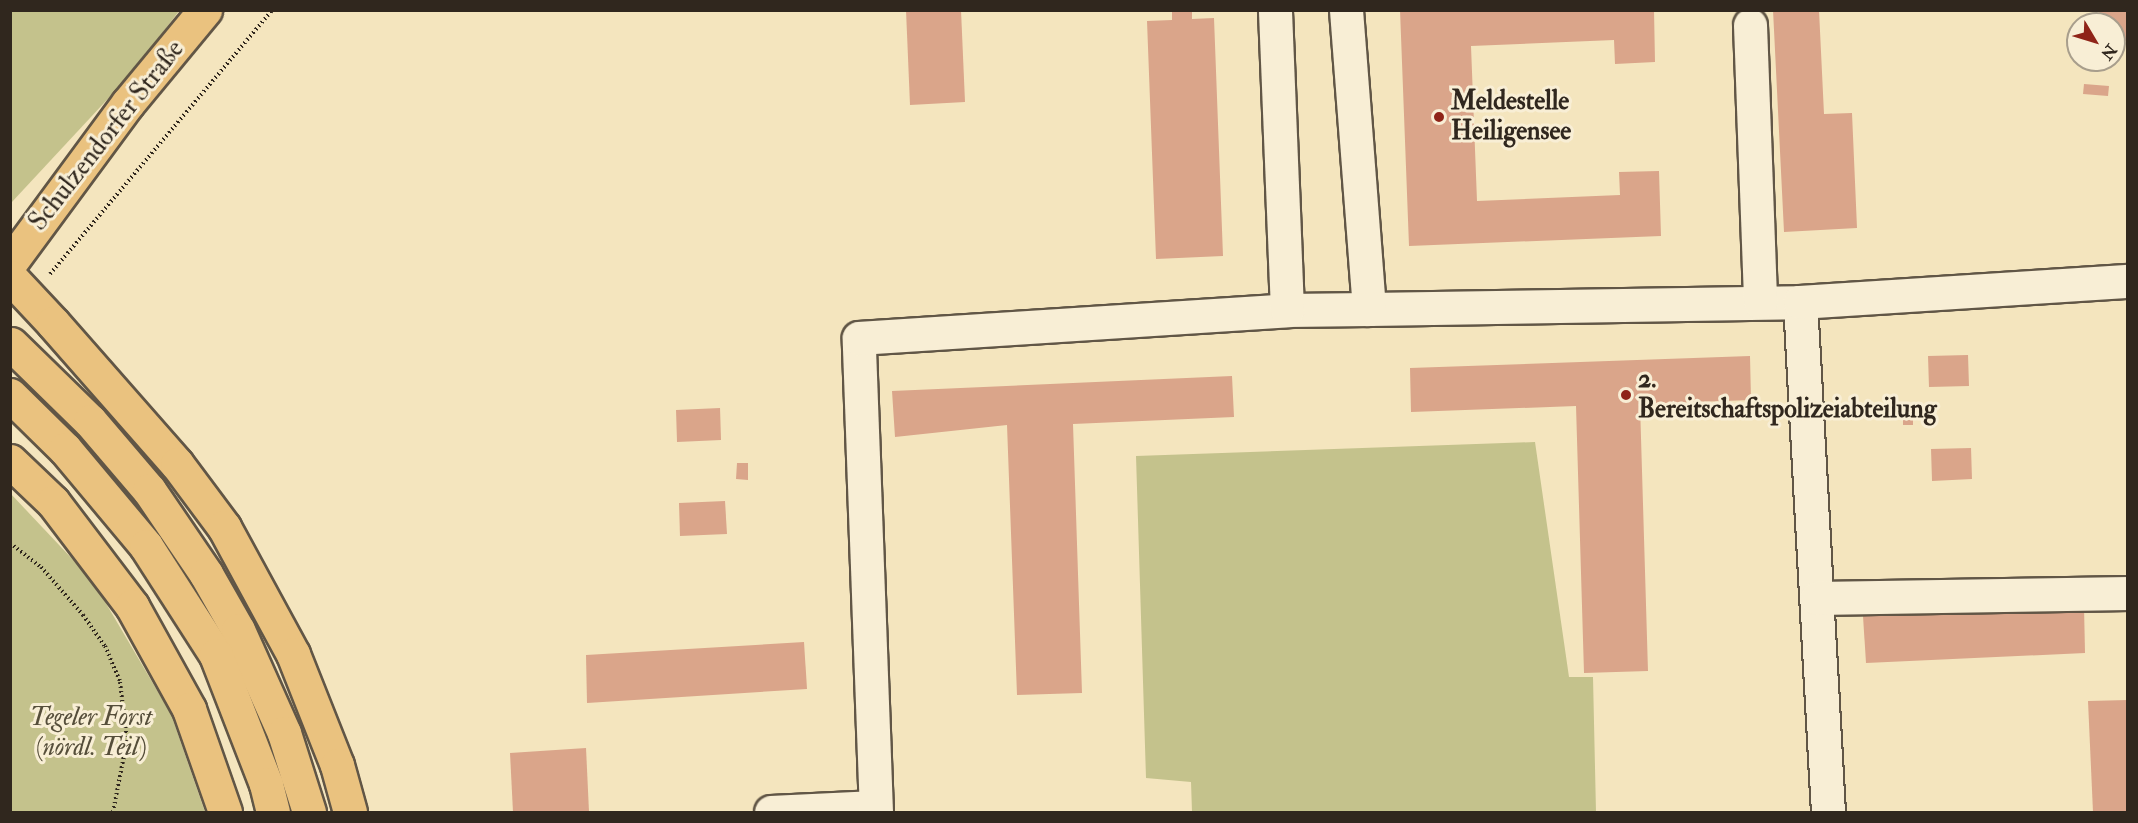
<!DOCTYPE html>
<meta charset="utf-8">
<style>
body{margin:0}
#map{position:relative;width:2138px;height:823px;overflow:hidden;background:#f4e5be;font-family:"IM FELL Double Pica",serif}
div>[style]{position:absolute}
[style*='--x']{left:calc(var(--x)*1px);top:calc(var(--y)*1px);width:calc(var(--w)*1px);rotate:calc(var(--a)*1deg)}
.green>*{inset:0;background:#c4c28c}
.building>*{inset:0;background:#daa58a}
.path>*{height:4px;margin-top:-2px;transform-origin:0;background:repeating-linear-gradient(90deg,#30271e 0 1.5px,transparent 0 4.5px)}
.roads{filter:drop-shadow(2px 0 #615646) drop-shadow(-2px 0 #615646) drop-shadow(0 2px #615646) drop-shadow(0 -2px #615646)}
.minor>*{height:33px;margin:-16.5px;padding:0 16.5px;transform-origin:16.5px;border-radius:16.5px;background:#f8eed5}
.major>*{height:33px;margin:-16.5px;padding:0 16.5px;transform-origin:16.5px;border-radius:16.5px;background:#eac27f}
.highway>*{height:33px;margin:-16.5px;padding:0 16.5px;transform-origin:16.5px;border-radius:16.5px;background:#eac27f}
.dots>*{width:16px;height:16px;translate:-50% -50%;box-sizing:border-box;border:3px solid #f8eed5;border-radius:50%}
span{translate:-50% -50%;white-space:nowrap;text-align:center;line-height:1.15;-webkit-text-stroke:6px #f8eed5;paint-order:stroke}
.poi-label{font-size:26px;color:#30271e;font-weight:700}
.left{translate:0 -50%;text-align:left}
.street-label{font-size:26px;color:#30271e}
.park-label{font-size:26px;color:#554e3a;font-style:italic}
.frame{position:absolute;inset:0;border:12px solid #30271e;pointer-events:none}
.north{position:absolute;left:2066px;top:12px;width:60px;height:60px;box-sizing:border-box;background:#f8eed5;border:2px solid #a89e8c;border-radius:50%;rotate:128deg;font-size:16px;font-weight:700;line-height:24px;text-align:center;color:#30271e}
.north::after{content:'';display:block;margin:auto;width:21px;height:27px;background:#8f2418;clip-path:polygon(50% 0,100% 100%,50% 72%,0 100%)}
</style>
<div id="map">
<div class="green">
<i style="clip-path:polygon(11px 11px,179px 11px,130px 75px,11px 203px)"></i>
<i style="clip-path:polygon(1535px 442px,1569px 677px,1593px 677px,1596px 812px,1192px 812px,1191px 782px,1146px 778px,1136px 456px)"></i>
<i style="clip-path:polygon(10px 493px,77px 564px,104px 600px,171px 714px,205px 812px,11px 812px)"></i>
</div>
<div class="building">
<i style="clip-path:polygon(906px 10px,961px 10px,965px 102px,910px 105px)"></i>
<i style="clip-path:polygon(1172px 10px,1192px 10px,1192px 19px,1214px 18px,1223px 256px,1156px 259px,1147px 21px,1172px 20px)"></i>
<i style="clip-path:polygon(1400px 10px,1654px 10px,1655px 62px,1615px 64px,1614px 40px,1471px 46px,1477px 201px,1620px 195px,1619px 172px,1659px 171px,1661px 236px,1409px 246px)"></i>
<i style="clip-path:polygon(1773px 10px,1819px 10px,1824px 114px,1852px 113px,1857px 228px,1784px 232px)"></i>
<i style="clip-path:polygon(2099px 10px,2128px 10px,2128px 41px,2114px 41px,2114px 24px,2090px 24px,2090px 18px,2100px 18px)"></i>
<i style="clip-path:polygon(2084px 84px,2109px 86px,2108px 96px,2083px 94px)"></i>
<i style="clip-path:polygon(1968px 355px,1969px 386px,1929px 387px,1928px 356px)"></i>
<i style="clip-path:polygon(1750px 356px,1751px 400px,1640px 404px,1648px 671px,1584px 673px,1576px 406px,1411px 412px,1410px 368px)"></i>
<i style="clip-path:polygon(1232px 376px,1234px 417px,1073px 424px,1082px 693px,1017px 695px,1007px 425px,895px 437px,892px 391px)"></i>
<i style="clip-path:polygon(720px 408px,721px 440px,677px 442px,676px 410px)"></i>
<i style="clip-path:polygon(1903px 412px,1913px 412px,1913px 425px,1903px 425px)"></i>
<i style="clip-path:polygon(1971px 448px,1972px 479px,1932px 481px,1931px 449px)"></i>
<i style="clip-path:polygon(737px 463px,748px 463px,748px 480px,736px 479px)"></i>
<i style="clip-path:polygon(725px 501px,727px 534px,680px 536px,679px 503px)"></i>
<i style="clip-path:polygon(2084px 606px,2085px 653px,1866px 663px,1863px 616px)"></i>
<i style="clip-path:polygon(804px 642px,807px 689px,587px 703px,586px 655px)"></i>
<i style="clip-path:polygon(2128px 700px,2128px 812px,2093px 812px,2088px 701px)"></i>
<i style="clip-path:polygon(586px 748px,589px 812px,513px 812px,510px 753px)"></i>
</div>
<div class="path">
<i style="--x:50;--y:274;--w:345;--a:-49.9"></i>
<i style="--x:10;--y:543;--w:39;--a:38"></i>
<i style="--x:41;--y:567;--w:64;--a:48.8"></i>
<i style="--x:83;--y:615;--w:38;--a:55"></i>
<i style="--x:105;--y:646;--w:39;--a:67"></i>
<i style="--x:120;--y:682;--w:58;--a:83.1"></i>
<i style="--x:127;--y:740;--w:73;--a:101"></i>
</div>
<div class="roads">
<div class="minor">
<i style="--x:1346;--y:10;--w:300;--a:85.6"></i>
<i style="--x:1369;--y:309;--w:431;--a:-0.9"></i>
<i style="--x:1800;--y:302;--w:511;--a:86.86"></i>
<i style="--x:1750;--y:25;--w:277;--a:87.9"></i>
<i style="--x:1800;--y:302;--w:329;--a:-3.7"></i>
<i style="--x:1287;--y:310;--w:82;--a:-0.7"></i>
<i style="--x:1817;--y:598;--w:311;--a:-0.9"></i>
<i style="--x:771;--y:812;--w:104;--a:-2.8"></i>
<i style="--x:876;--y:812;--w:474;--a:-92.1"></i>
<i style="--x:859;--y:338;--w:429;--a:-3.7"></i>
<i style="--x:1287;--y:310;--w:300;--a:-92.3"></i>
</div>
<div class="major">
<i style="--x:10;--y:263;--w:199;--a:-53.6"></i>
<i style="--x:128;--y:103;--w:121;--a:-50.4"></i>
<i style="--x:10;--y:277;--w:63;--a:46.9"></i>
</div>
<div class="highway">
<i style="--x:53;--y:323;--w:188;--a:48.7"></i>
<i style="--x:177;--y:464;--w:79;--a:53.3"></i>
<i style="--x:224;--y:527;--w:145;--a:61.5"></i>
<i style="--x:293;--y:654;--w:119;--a:68.4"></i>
<i style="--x:337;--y:765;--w:49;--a:74.5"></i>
<i style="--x:11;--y:344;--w:110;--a:44.3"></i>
<i style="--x:90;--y:421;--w:91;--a:49.5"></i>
<i style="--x:149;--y:490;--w:102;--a:55.8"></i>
<i style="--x:206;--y:574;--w:64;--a:60.3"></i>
<i style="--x:238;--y:630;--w:113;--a:65.9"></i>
<i style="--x:284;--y:733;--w:83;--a:72.4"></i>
<i style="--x:10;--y:395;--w:77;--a:44.5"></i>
<i style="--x:65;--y:449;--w:126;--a:50.1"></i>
<i style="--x:146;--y:546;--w:130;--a:57.3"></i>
<i style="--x:216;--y:655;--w:138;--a:68.8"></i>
<i style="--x:266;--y:784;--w:29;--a:76"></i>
<i style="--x:10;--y:461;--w:59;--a:43.6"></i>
<i style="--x:53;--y:502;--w:131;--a:52.8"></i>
<i style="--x:132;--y:606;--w:118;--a:61"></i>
<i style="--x:189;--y:709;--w:109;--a:70.7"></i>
</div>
</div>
<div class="dots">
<i style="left:1439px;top:117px;background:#8f2418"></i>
<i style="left:1626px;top:395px;background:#8f2418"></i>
</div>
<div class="poi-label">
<span class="left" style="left:1451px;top:117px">Meldestelle<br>Heiligensee</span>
<span class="left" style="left:1638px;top:395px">2.<br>Bereitschaftspolizeiabteilung</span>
</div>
<div class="street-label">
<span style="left:107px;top:136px;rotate:-52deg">Schulzendorfer Straße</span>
</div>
<div class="park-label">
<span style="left:91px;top:733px">Tegeler Forst<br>(nördl. Teil)</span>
</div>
<div class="frame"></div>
<div class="north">N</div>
</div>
